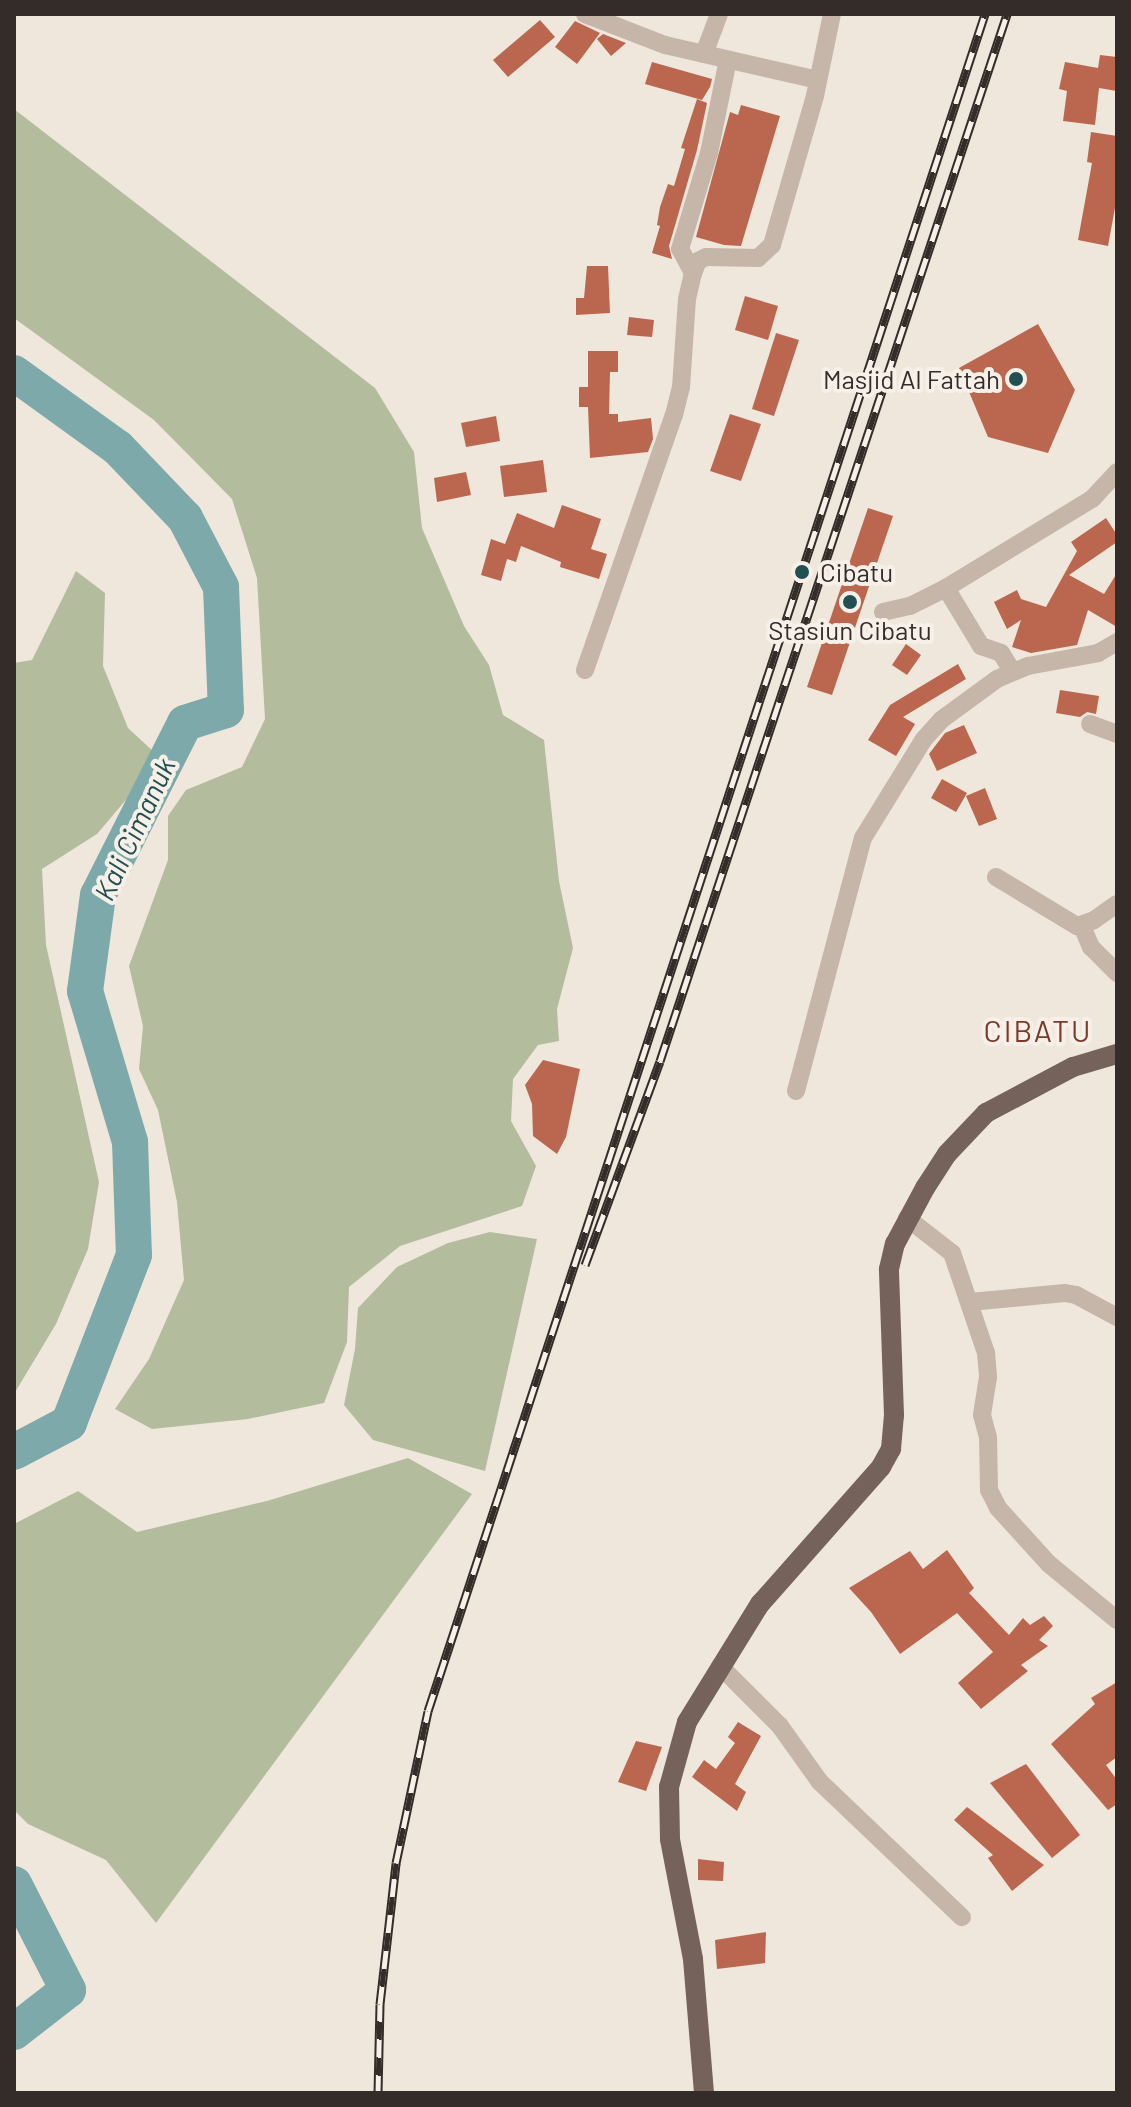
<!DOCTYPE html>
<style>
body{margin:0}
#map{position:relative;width:1131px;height:2107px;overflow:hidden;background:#efe6dc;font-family:Barlow,sans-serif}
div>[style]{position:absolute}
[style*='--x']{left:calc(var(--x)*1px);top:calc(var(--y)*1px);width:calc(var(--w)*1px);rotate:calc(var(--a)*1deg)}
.green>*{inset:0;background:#b3bd9d}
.river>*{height:36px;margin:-18px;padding:0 18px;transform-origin:18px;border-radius:18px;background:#7da9aa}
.building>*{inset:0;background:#bb674f}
.minor>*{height:18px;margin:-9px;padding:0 9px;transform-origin:9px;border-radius:9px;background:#c6b6a9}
.primary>*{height:20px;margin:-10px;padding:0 10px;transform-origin:10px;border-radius:10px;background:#75635b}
.rail>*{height:9px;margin-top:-4.5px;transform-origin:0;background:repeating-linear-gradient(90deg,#f7f0e8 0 18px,#342c28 0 36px);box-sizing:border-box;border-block:2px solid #342c28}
.dots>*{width:22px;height:22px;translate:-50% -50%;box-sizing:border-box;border:4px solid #f7f0e8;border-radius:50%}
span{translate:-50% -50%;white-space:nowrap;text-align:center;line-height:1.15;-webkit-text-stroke:8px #f7f0e8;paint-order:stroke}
.poi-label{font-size:26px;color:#342c28}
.right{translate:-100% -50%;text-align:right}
.left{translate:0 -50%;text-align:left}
.water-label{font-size:28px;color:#224f52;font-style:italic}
.quarter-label{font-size:30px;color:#7c3b29;letter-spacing:2px}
.frame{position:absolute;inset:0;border:16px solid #342c28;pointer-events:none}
</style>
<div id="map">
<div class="green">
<i style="clip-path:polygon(14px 109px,375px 388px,414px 452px,422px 528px,464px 626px,489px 665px,503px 715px,544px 740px,559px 881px,573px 948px,557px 1009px,559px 1041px,538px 1045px,513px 1079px,511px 1121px,536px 1166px,522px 1206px,400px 1246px,349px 1287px,347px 1342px,324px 1403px,248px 1419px,152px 1429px,115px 1409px,149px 1359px,184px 1280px,177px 1202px,158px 1110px,139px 1069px,143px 1026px,129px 966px,168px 860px,168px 816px,186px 790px,242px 767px,265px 719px,257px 578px,232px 499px,154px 420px,14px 318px)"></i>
<i style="clip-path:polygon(76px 571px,105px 593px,103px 666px,128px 728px,169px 766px,130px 795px,97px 834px,42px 869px,46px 945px,99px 1182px,88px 1249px,56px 1324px,14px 1394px,14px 663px,32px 660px)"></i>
<i style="clip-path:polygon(490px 1232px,537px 1239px,485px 1471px,373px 1440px,344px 1405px,355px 1349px,358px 1308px,397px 1267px,448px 1243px)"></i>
<i style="clip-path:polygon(408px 1458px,472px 1494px,156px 1923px,106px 1860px,28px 1824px,14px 1810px,14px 1524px,78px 1491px,137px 1532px,267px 1501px)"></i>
</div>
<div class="river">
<i style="--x:14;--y:373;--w:128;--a:35.8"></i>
<i style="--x:118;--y:448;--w:97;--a:46.3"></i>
<i style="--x:185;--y:518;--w:78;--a:62.4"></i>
<i style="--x:221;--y:587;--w:123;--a:87.7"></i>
<i style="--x:226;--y:710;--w:43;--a:162.4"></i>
<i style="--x:185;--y:723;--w:193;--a:116.8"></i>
<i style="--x:98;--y:895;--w:97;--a:97.7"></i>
<i style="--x:85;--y:991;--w:158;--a:73.4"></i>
<i style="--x:130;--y:1142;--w:113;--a:88"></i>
<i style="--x:134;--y:1255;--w:180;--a:111.2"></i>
<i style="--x:69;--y:1423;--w:62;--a:152.2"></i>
<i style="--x:14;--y:1884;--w:119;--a:63"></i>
<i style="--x:68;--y:1990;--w:68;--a:142.1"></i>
</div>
<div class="building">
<i style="clip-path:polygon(540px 20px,555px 37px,508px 77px,493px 60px)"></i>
<i style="clip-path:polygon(575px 21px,600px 33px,577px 64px,555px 47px)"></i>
<i style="clip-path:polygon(603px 34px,626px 43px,611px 56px,597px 39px)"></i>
<i style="clip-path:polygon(1100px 55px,1117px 57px,1117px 91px,1099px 88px,1095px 125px,1063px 121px,1067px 91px,1059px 89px,1065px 62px,1098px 68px)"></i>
<i style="clip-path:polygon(652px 62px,712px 79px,710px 87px,702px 100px,645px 84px)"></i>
<i style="clip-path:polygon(697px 99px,707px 103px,697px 150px,669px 246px,672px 259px,652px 253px,660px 226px,657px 225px,660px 207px,668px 184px,674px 186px,685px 149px,681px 148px)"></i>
<i style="clip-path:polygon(741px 105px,780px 116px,741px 246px,724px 245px,696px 237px,730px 112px,738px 115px)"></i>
<i style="clip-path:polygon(1091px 132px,1117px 136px,1117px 197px,1108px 246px,1078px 240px,1092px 163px,1087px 162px)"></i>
<i style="clip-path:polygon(587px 266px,608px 266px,610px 313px,576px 315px,576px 298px,584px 298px)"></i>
<i style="clip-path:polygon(745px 296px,778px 306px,768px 340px,735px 330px)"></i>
<i style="clip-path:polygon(629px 317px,654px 320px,652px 337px,627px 335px)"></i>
<i style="clip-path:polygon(1038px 324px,1075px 390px,1048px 453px,988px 437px,959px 368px)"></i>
<i style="clip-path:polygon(776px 333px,799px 340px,774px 416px,752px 409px)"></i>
<i style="clip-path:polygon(588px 351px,618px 351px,618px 372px,610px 372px,609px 414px,618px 414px,618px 422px,651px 418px,653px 439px,648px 452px,590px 458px,588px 407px,579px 407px,579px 387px,588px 387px)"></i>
<i style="clip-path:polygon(730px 414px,761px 424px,741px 481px,710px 471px)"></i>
<i style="clip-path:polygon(496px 416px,500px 441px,466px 447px,461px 423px)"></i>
<i style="clip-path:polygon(543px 460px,547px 492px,504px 497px,500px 466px)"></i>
<i style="clip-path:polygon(466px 472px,471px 495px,437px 502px,434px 478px)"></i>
<i style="clip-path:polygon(562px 505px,601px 519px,591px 549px,607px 554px,599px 579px,560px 567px,561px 562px,521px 546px,516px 562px,507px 559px,501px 581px,481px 575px,491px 539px,505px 544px,517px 513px,554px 528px)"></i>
<i style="clip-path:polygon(868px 508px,893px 516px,832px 695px,807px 687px)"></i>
<i style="clip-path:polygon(1106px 518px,1117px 535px,1117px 542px,1069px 575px,1104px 594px,1117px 573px,1117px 627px,1088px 610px,1077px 645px,1031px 653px,1012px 647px,1021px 620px,1007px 629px,994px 602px,1017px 590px,1021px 599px,1046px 607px,1077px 551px,1071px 542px)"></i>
<i style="clip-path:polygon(906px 644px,921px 655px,907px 675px,892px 665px)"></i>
<i style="clip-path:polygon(958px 664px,966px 679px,903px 717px,915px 724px,896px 756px,868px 740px,890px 705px)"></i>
<i style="clip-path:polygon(1060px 690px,1099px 696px,1096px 714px,1087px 712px,1080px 717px,1056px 713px)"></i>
<i style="clip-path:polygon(964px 725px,977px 753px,937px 771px,929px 754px,945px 733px)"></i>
<i style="clip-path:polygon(942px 779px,967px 793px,956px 812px,931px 798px)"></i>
<i style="clip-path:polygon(985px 788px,997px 819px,979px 826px,966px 796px)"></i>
<i style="clip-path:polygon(543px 1060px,580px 1069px,566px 1137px,557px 1154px,533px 1136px,532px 1104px,525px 1085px)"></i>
<i style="clip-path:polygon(947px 1550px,974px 1588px,969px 1593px,1009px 1635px,1023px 1618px,1030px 1625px,1044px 1616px,1053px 1626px,1039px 1640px,1048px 1646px,1021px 1665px,1028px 1671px,981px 1709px,958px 1683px,993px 1652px,957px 1613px,900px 1654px,871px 1612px,849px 1588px,910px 1551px,923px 1569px)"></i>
<i style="clip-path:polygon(1117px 1682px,1117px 1757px,1106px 1765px,1117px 1780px,1117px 1804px,1108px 1810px,1051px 1744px,1095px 1704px,1091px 1698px)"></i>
<i style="clip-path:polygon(738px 1722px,761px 1736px,735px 1784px,746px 1792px,737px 1811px,692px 1777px,704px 1760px,716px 1769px,735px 1743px,728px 1737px)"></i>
<i style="clip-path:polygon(636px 1741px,662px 1747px,646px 1791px,618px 1782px)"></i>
<i style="clip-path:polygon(1026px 1764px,1080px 1835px,1052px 1858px,990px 1783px)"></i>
<i style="clip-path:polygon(967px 1807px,1044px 1865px,1012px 1891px,988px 1858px,993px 1855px,954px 1820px)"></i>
<i style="clip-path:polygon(698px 1859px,724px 1862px,723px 1881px,698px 1880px)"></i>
<i style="clip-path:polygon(766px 1932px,765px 1963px,717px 1969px,715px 1940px)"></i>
</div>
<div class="minor">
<i style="--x:585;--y:14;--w:86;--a:21.2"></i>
<i style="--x:665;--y:45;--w:157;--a:12.9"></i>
<i style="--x:704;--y:54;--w:43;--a:-69.4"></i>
<i style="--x:693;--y:273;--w:27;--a:-118"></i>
<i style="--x:680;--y:249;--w:100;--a:-73.2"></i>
<i style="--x:709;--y:153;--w:95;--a:-78.5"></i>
<i style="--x:946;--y:588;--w:68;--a:58.9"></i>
<i style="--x:981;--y:646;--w:21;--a:19"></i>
<i style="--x:1001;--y:653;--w:22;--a:58"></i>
<i style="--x:883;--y:612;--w:28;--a:-13"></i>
<i style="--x:910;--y:606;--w:40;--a:-26.6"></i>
<i style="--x:946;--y:588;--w:171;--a:-31.4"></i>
<i style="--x:1092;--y:499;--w:37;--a:-47"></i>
<i style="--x:585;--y:670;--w:270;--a:-70.8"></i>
<i style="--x:674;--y:415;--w:29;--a:-76"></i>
<i style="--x:681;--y:387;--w:88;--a:-86.1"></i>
<i style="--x:687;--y:299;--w:27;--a:-77"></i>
<i style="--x:693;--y:273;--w:13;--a:-67"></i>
<i style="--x:698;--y:261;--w:9;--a:-27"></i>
<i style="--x:706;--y:257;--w:52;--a:1.1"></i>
<i style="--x:758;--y:258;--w:19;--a:-43"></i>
<i style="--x:772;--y:245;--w:155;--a:-73.9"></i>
<i style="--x:815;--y:96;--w:84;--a:-78.3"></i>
<i style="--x:1090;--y:724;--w:29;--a:20"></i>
<i style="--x:996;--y:877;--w:95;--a:31.2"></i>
<i style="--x:1077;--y:926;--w:18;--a:-19"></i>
<i style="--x:1094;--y:920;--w:28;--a:-35"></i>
<i style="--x:1082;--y:926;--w:23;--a:67"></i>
<i style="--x:1091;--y:947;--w:37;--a:45"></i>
<i style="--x:796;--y:1091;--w:262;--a:-75.2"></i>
<i style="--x:863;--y:838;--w:116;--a:-58.4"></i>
<i style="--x:924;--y:739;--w:25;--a:-48"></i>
<i style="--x:941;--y:720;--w:69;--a:-36.2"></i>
<i style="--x:997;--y:679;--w:34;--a:-23"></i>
<i style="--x:1028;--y:666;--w:71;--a:-10.5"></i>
<i style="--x:1098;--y:653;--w:22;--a:-30"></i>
<i style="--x:907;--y:1218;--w:57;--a:37.9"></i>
<i style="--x:952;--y:1253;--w:106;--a:71.2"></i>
<i style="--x:986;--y:1353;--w:24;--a:85"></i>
<i style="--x:988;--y:1377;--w:38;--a:99"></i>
<i style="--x:982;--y:1415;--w:23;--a:75"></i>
<i style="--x:988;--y:1437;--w:53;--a:88.9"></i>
<i style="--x:989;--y:1490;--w:20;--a:63"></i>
<i style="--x:998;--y:1508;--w:76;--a:47.7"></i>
<i style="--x:1049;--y:1564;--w:88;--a:39.5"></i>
<i style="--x:970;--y:1302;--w:95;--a:-5.4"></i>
<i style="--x:1065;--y:1293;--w:11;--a:10"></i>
<i style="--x:1076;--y:1295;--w:47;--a:28.2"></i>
<i style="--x:720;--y:1666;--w:85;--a:45"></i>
<i style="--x:780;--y:1726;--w:69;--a:54.5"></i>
<i style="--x:820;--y:1782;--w:196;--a:43.6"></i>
</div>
<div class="primary">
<i style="--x:704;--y:2093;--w:134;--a:-94.7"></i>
<i style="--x:693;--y:1959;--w:122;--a:-100.9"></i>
<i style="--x:670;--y:1839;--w:52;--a:-91.1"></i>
<i style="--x:669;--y:1787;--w:67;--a:-74.5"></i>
<i style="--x:687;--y:1722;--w:139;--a:-58.3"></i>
<i style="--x:760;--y:1604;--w:183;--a:-48.5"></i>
<i style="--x:881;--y:1467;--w:21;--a:-61"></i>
<i style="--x:891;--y:1449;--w:34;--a:-85"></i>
<i style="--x:894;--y:1415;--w:146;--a:-92"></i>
<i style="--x:889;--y:1269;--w:26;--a:-77"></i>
<i style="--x:895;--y:1244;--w:64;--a:-61.8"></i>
<i style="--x:925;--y:1188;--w:40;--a:-57.1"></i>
<i style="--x:947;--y:1154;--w:57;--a:-46.4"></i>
<i style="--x:986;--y:1113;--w:98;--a:-27.9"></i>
<i style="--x:1073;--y:1067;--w:46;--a:-16.5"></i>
</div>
<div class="rail">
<i style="--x:585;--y:1265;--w:217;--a:-69.8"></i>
<i style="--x:660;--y:1061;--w:1103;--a:-71.66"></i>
<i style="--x:378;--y:2093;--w:89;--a:-88.7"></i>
<i style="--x:380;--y:2004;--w:142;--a:-83.5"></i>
<i style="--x:396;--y:1863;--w:155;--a:-78.1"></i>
<i style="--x:428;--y:1711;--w:1786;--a:-71.83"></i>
</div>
<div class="dots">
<i style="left:1016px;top:379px;background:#224f52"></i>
<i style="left:802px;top:572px;background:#224f52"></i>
<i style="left:850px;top:602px;background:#224f52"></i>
</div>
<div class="poi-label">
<span class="right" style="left:1000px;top:379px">Masjid Al Fattah</span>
<span class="left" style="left:820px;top:572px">Cibatu</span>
<span style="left:850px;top:630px">Stasiun Cibatu</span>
</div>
<div class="water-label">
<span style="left:134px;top:829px;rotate:-65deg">Kali Cimanuk</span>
</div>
<div class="quarter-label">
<span style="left:1038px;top:1030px">CIBATU</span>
</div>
<div class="frame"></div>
</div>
